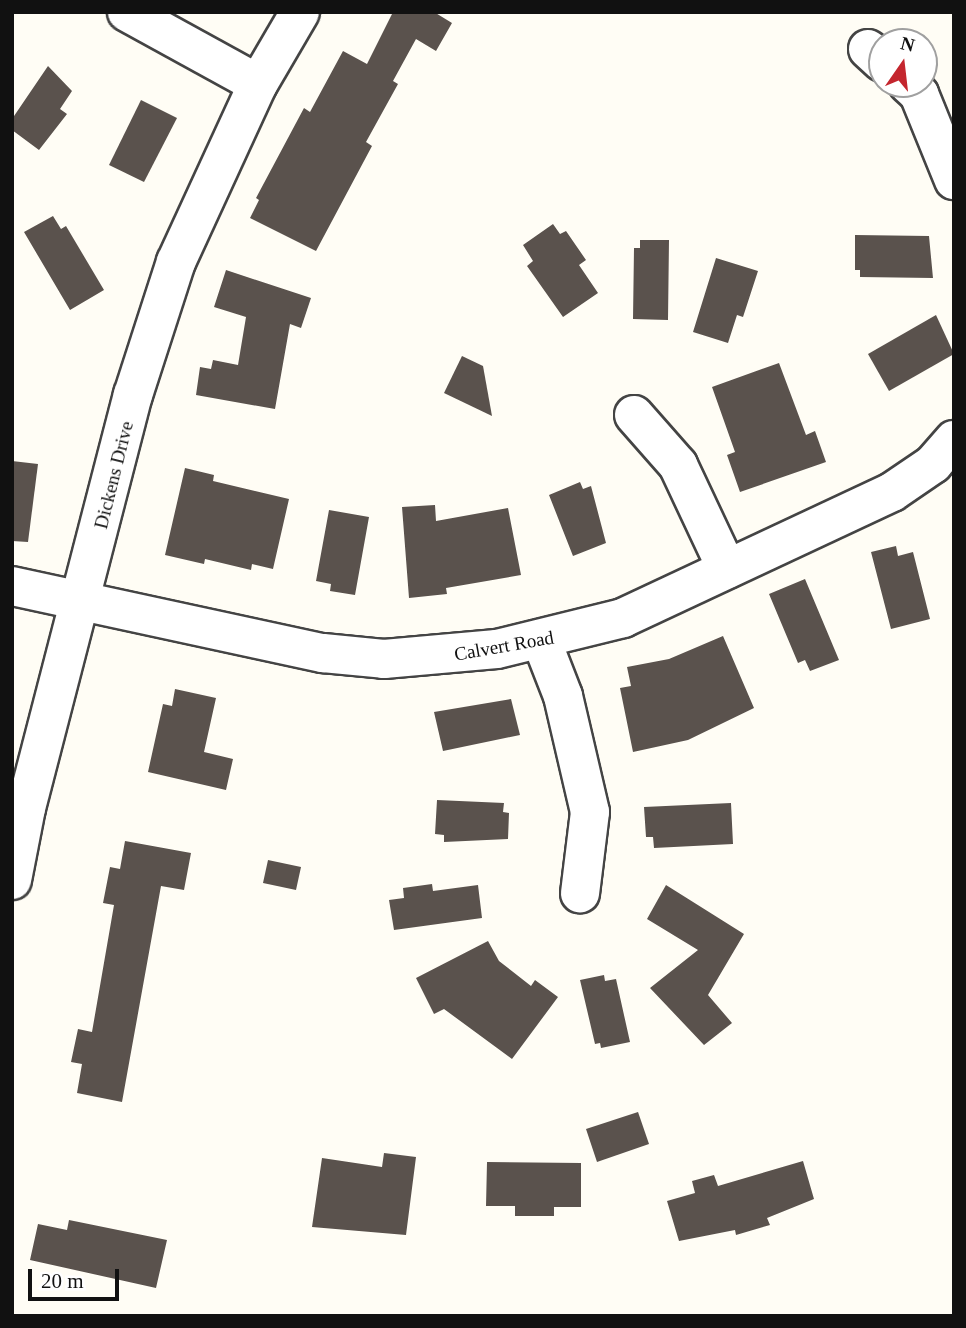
<!DOCTYPE html>
<style>
body{margin:0}
#map{position:relative;width:966px;height:1328px;overflow:hidden;background:#fffdf5;font-family:"Times New Roman",serif}
div>[style]{position:absolute}
[style*='--x']{left:calc(var(--x)*1px);top:calc(var(--y)*1px);width:calc(var(--w)*1px);rotate:calc(var(--a)*1deg)}
.building>*{inset:0;background:#5a524d}
.roads{filter:drop-shadow(2px 0 #444) drop-shadow(-2px 0 #444) drop-shadow(0 2px #444) drop-shadow(0 -2px #444)}
.minor>*{height:38px;margin:-19px;padding:0 19px;transform-origin:19px;border-radius:19px;background:#fff}
span{translate:-50% -50%;white-space:nowrap;text-align:center;line-height:1.15;-webkit-text-stroke:7px #fff;paint-order:stroke}
.street-label{font-size:19px;color:#111}
.frame{position:absolute;inset:0;border:14px solid #111;pointer-events:none}
.north{position:absolute;left:868px;top:28px;width:70px;height:70px;box-sizing:border-box;background:#fff;border:2px solid #a0a0a0;border-radius:50%;rotate:14deg;font-size:19px;font-weight:700;line-height:28px;text-align:center;color:#111}
.north::after{content:'';display:block;margin:auto;width:24px;height:32px;background:#c4262e;clip-path:polygon(50% 0,100% 100%,50% 72%,0 100%)}
.scale{position:absolute;left:28px;top:1269px;width:91px;height:32px;box-sizing:border-box;border:4px solid #111;border-top:0;padding-left:9px;font-size:21px;line-height:24px;white-space:nowrap;color:#111;-webkit-text-stroke:5px #fff;paint-order:stroke}
</style>
<div id="map">
<div class="building">
<i style="clip-path:polygon(393px 12px,434px 12px,452px 23px,436px 51px,416px 39px,393px 81px,398px 84px,366px 142px,372px 146px,316px 251px,250px 218px,259px 200px,256px 198px,304px 108px,310px 112px,343px 51px,367px 64px)"></i>
<i style="clip-path:polygon(48px 66px,72px 91px,60px 109px,67px 114px,39px 150px,12px 130px,12px 119px)"></i>
<i style="clip-path:polygon(141px 100px,177px 118px,144px 182px,109px 165px)"></i>
<i style="clip-path:polygon(53px 216px,61px 229px,66px 226px,104px 290px,70px 310px,24px 232px)"></i>
<i style="clip-path:polygon(553px 224px,560px 234px,566px 231px,586px 260px,579px 265px,598px 293px,563px 317px,527px 266px,533px 261px,523px 245px)"></i>
<i style="clip-path:polygon(855px 235px,929px 236px,933px 278px,860px 277px,860px 270px,855px 270px)"></i>
<i style="clip-path:polygon(640px 240px,669px 240px,668px 320px,633px 319px,634px 248px,640px 248px)"></i>
<i style="clip-path:polygon(716px 258px,758px 271px,743px 317px,737px 315px,728px 343px,693px 332px)"></i>
<i style="clip-path:polygon(226px 270px,311px 298px,301px 328px,290px 324px,275px 409px,196px 395px,200px 367px,211px 369px,213px 360px,238px 365px,246px 317px,214px 307px)"></i>
<i style="clip-path:polygon(936px 315px,954px 354px,889px 391px,868px 354px)"></i>
<i style="clip-path:polygon(462px 356px,483px 366px,492px 416px,444px 393px)"></i>
<i style="clip-path:polygon(779px 363px,806px 435px,815px 431px,826px 462px,740px 492px,727px 455px,735px 452px,712px 387px)"></i>
<i style="clip-path:polygon(12px 461px,38px 464px,28px 542px,12px 541px)"></i>
<i style="clip-path:polygon(185px 468px,214px 475px,213px 481px,289px 499px,273px 569px,252px 564px,251px 570px,205px 559px,204px 564px,165px 555px)"></i>
<i style="clip-path:polygon(580px 482px,583px 489px,591px 486px,606px 543px,573px 556px,549px 495px)"></i>
<i style="clip-path:polygon(435px 505px,436px 521px,508px 508px,521px 575px,446px 588px,447px 594px,409px 598px,402px 507px)"></i>
<i style="clip-path:polygon(329px 510px,369px 517px,355px 595px,330px 591px,331px 584px,316px 581px)"></i>
<i style="clip-path:polygon(896px 546px,898px 556px,913px 552px,930px 619px,891px 629px,871px 552px)"></i>
<i style="clip-path:polygon(805px 579px,839px 660px,810px 671px,805px 660px,798px 663px,769px 594px)"></i>
<i style="clip-path:polygon(723px 636px,754px 708px,688px 740px,633px 752px,620px 688px,631px 686px,627px 667px,669px 659px)"></i>
<i style="clip-path:polygon(175px 689px,216px 698px,204px 752px,233px 759px,226px 790px,148px 772px,163px 704px,172px 706px)"></i>
<i style="clip-path:polygon(511px 699px,520px 735px,443px 751px,434px 712px)"></i>
<i style="clip-path:polygon(437px 800px,504px 803px,503px 812px,509px 813px,508px 839px,444px 842px,444px 835px,435px 834px)"></i>
<i style="clip-path:polygon(731px 803px,733px 844px,654px 848px,653px 837px,646px 837px,644px 807px)"></i>
<i style="clip-path:polygon(125px 841px,191px 853px,184px 890px,161px 886px,122px 1102px,77px 1093px,82px 1064px,71px 1062px,78px 1029px,92px 1032px,114px 905px,103px 903px,110px 867px,120px 869px)"></i>
<i style="clip-path:polygon(268px 860px,301px 867px,296px 890px,263px 883px)"></i>
<i style="clip-path:polygon(432px 884px,433px 891px,478px 885px,482px 918px,394px 930px,389px 900px,404px 898px,403px 888px)"></i>
<i style="clip-path:polygon(666px 885px,744px 934px,708px 995px,732px 1023px,704px 1045px,650px 988px,698px 950px,647px 919px)"></i>
<i style="clip-path:polygon(488px 941px,499px 961px,531px 986px,535px 980px,558px 997px,512px 1059px,444px 1009px,434px 1014px,416px 978px)"></i>
<i style="clip-path:polygon(604px 975px,605px 981px,616px 979px,630px 1042px,601px 1048px,600px 1043px,595px 1044px,580px 980px)"></i>
<i style="clip-path:polygon(638px 1112px,649px 1144px,597px 1162px,586px 1129px)"></i>
<i style="clip-path:polygon(384px 1153px,416px 1157px,406px 1235px,312px 1227px,322px 1158px,382px 1167px)"></i>
<i style="clip-path:polygon(803px 1161px,814px 1199px,767px 1218px,770px 1225px,736px 1235px,735px 1230px,679px 1241px,667px 1201px,695px 1193px,692px 1181px,714px 1175px,718px 1186px)"></i>
<i style="clip-path:polygon(487px 1162px,581px 1163px,581px 1207px,554px 1207px,554px 1216px,515px 1216px,515px 1206px,486px 1206px)"></i>
<i style="clip-path:polygon(69px 1220px,167px 1240px,156px 1288px,30px 1260px,38px 1224px,67px 1230px)"></i>
</div>
<div class="roads">
<div class="minor">
<i style="--x:127;--y:12;--w:149;--a:28.8"></i>
<i style="--x:868;--y:49;--w:19;--a:43"></i>
<i style="--x:908;--y:84;--w:15;--a:42"></i>
<i style="--x:919;--y:94;--w:93;--a:67.9"></i>
<i style="--x:634;--y:415;--w:67;--a:48.7"></i>
<i style="--x:678;--y:465;--w:115;--a:64.8"></i>
<i style="--x:12;--y:586;--w:318;--a:12.2"></i>
<i style="--x:323;--y:653;--w:61;--a:5.6"></i>
<i style="--x:384;--y:659;--w:113;--a:-5.1"></i>
<i style="--x:497;--y:649;--w:130;--a:-13.8"></i>
<i style="--x:623;--y:618;--w:297;--a:-25.1"></i>
<i style="--x:892;--y:492;--w:50;--a:-34.3"></i>
<i style="--x:933;--y:464;--w:32;--a:-49"></i>
<i style="--x:542;--y:642;--w:58;--a:68.7"></i>
<i style="--x:563;--y:696;--w:119;--a:76.9"></i>
<i style="--x:590;--y:812;--w:82;--a:97"></i>
<i style="--x:12;--y:880;--w:73;--a:-79"></i>
<i style="--x:26;--y:808;--w:427;--a:-75.5"></i>
<i style="--x:133;--y:395;--w:140;--a:-72.1"></i>
<i style="--x:176;--y:262;--w:196;--a:-65.3"></i>
<i style="--x:258;--y:84;--w:83;--a:-59.7"></i>
</div>
</div>
<div class="street-label">
<span style="left:114px;top:475px;rotate:-76deg">Dickens Drive</span>
<span style="left:504px;top:646px;rotate:-10deg">Calvert Road</span>
</div>
<div class="frame"></div>
<div class="north">N</div>
<div class="scale">20 m</div>
</div>
